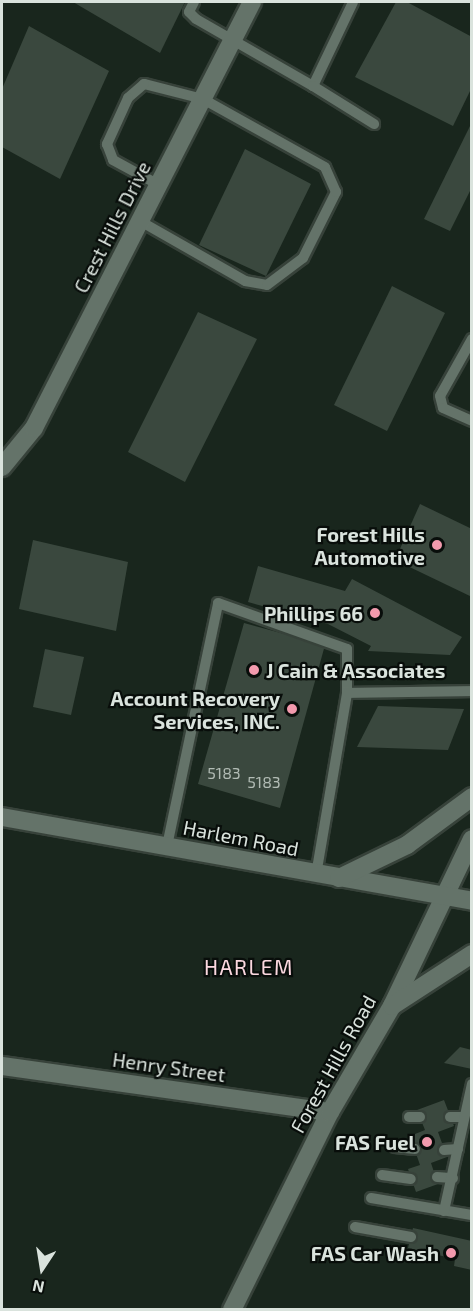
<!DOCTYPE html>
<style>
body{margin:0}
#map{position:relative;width:473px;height:1311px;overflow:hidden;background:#19261d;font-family:"Exo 2",sans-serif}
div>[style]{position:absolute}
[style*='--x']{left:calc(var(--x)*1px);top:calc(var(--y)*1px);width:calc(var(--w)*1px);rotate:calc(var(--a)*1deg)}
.building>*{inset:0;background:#3a483e}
.roads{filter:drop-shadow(2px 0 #37423a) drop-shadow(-2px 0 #37423a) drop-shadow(0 2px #37423a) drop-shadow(0 -2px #37423a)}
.service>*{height:10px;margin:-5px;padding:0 5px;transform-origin:5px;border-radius:5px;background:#647369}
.minor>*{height:18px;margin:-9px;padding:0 9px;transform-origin:9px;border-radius:9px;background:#647369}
.tertiary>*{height:18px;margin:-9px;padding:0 9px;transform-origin:9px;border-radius:9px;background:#647369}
.secondary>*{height:18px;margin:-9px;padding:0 9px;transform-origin:9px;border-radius:9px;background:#647369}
.dots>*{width:16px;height:16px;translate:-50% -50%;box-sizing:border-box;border:3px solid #080d0a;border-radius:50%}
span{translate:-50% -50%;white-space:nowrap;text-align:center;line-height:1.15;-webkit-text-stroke:4.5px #080d0a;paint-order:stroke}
.number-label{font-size:16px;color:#b2bcb5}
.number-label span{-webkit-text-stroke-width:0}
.street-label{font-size:20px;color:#dae3dd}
.poi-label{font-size:20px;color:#dae3dd;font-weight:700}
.right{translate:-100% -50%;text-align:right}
.left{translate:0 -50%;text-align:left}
.neighbourhood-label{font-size:21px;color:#fbd8df;letter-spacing:1.5px}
.frame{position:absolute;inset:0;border:3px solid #dae3dd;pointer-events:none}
.north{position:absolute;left:12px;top:1239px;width:60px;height:60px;-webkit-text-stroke:4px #080d0a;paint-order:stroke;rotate:192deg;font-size:16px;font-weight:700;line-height:24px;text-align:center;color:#dae3dd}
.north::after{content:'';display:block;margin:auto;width:21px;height:27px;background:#dae3dd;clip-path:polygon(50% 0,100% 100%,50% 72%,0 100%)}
</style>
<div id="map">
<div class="building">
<i style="clip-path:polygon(73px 2px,185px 2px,160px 53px)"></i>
<i style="clip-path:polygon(396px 2px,407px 2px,472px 37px,472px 87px,453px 126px,355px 77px)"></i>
<i style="clip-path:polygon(29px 26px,109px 71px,60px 179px,2px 147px,2px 89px)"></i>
<i style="clip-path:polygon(472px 122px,472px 187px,450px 231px,424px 219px)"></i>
<i style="clip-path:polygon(245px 149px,311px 184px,266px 276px,199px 245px)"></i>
<i style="clip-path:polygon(392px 286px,445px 313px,387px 431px,334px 405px)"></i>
<i style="clip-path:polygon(198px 312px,257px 339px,185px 482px,128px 452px)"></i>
<i style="clip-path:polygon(420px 504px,472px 529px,472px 597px,395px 560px)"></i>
<i style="clip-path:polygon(33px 540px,128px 562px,116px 631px,19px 609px)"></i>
<i style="clip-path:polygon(258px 566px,345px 591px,352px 579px,462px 637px,450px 655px,368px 651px,371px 646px,328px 624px,248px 602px)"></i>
<i style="clip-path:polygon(244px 623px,325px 645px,280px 808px,198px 784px)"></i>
<i style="clip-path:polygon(45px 649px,84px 657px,71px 715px,33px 707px)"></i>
<i style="clip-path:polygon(378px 706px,464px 709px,448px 750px,357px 747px)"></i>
<i style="clip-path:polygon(460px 1047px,472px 1050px,472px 1069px,444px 1063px)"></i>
<i style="clip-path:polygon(444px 1100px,454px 1126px,438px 1132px,447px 1157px,431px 1163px,438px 1184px,416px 1192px,408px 1169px,420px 1165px,410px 1136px,425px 1130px,417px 1110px)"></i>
<i style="clip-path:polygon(413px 1228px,472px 1241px,472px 1270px,454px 1266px,455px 1259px,408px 1248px)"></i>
</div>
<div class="roads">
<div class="service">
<i style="--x:194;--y:2;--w:11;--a:117"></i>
<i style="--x:189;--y:12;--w:10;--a:45"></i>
<i style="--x:196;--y:19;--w:135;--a:29.8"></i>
<i style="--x:313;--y:86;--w:93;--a:-64.5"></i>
<i style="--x:313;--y:86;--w:72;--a:31.9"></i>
<i style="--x:140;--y:221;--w:121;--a:29.7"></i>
<i style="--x:245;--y:281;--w:22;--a:10"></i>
<i style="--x:267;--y:285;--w:45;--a:-36.9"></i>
<i style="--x:303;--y:258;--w:74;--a:-63.4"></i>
<i style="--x:336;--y:192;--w:27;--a:-114"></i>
<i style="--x:325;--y:167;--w:140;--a:-150.9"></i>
<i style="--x:203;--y:99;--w:61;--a:-165.7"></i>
<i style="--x:144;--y:84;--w:21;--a:139"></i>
<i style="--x:128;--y:98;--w:51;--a:114.5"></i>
<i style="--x:107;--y:144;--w:17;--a:69"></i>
<i style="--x:113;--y:160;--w:52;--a:28.5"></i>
<i style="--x:472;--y:339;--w:65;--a:119.3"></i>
<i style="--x:440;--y:396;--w:12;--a:76"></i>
<i style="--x:443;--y:408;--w:32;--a:24"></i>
<i style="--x:167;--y:846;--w:248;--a:-78.1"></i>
<i style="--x:218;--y:603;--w:137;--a:19.6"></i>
<i style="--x:347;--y:649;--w:44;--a:90"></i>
<i style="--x:316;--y:875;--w:185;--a:-80.3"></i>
<i style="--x:347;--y:693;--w:125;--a:-0.9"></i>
<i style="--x:409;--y:1117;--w:11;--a:0"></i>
<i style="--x:450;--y:1117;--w:13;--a:0"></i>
<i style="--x:395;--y:1147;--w:20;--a:6"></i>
<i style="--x:444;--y:1150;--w:14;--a:-4"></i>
<i style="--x:382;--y:1175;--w:29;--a:8"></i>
<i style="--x:437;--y:1177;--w:16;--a:4"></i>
<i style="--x:371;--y:1198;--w:102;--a:9.6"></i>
<i style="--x:444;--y:1211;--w:130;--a:-77.6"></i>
<i style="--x:355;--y:1227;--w:57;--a:10.1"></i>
</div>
<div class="minor">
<i style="--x:2;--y:467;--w:50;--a:-50.6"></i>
<i style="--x:34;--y:428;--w:479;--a:-62.9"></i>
<i style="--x:2;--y:1066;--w:331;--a:8"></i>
</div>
<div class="tertiary">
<i style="--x:232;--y:1310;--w:221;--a:-63.7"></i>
<i style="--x:330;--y:1112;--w:123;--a:-59.7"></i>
<i style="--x:392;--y:1006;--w:185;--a:-64.4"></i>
</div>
<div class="secondary">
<i style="--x:2;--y:817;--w:477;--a:10.1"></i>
<i style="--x:339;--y:878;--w:76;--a:-25.9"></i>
<i style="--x:407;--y:845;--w:81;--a:-36.4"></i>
<i style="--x:392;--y:1006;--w:95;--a:-33"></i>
</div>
</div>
<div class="dots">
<i style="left:437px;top:545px;background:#f29aad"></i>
<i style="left:375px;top:613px;background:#f29aad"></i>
<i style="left:254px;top:670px;background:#f29aad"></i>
<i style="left:292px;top:709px;background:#f29aad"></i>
<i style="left:427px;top:1142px;background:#f29aad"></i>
<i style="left:451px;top:1253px;background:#f29aad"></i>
</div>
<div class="number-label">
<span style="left:224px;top:773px">5183</span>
<span style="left:264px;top:782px">5183</span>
</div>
<div class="street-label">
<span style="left:112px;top:227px;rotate:-63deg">Crest Hills Drive</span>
<span style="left:241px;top:838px;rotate:11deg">Harlem Road</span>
<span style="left:333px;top:1064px;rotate:-61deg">Forest Hills Road</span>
<span style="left:169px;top:1067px;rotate:8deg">Henry Street</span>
</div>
<div class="poi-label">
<span class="right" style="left:425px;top:546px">Forest Hills<br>Automotive</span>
<span class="right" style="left:363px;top:613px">Phillips 66</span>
<span class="left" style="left:266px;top:670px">J Cain &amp; Associates</span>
<span class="right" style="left:280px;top:710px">Account Recovery<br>Services, INC.</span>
<span class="right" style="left:415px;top:1142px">FAS Fuel</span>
<span class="right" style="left:439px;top:1253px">FAS Car Wash</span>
</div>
<div class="neighbourhood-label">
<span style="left:249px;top:967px">HARLEM</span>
</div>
<div class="frame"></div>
<div class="north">N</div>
</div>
